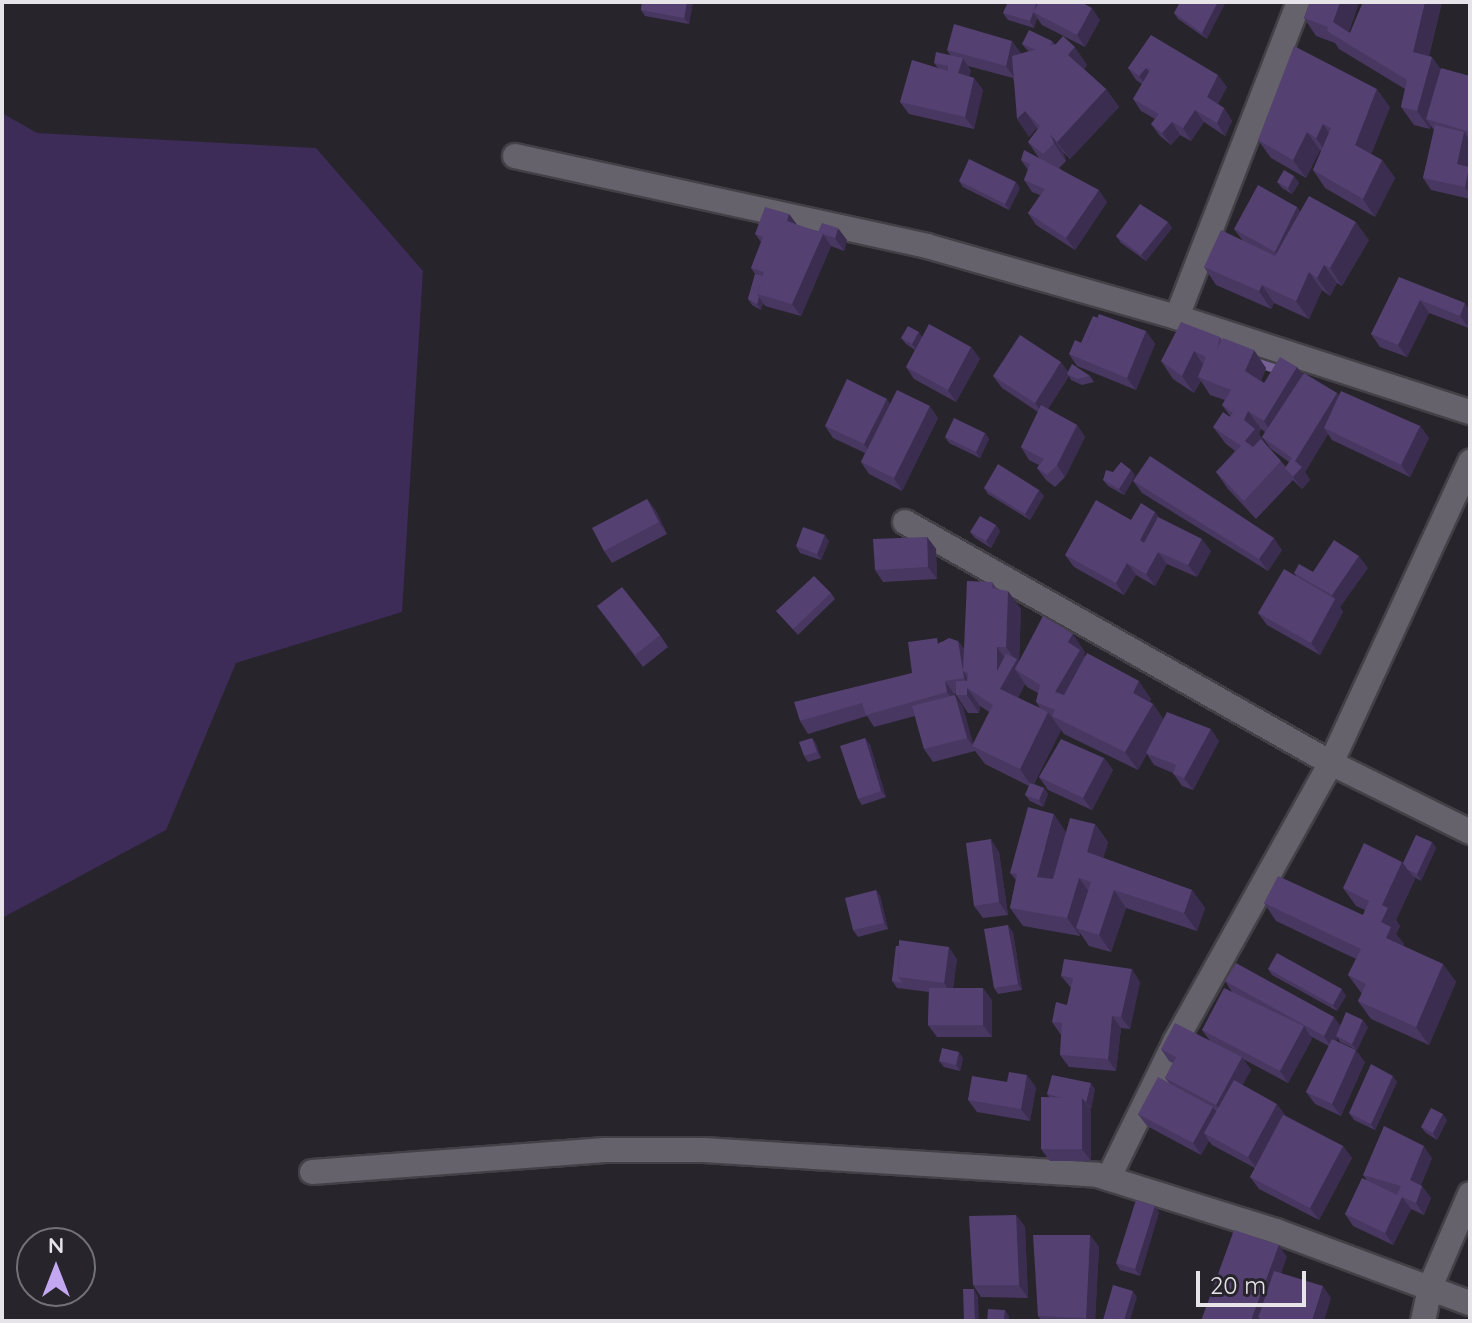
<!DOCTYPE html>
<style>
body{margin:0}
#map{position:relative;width:1472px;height:1323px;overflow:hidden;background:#27242c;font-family:Quicksand,sans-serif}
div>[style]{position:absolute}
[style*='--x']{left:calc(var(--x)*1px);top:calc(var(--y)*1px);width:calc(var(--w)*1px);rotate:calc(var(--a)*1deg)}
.green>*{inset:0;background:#3d2b58}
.stream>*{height:11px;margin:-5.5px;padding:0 5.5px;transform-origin:5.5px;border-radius:5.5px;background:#766195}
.roads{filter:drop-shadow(2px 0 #434147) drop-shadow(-2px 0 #434147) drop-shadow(0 2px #434147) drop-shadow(0 -2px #434147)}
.minor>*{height:24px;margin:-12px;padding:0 12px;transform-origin:12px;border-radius:12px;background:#65626b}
.wall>*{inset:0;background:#483761}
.shaded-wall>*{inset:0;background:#3b2d4f}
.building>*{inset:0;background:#544071}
span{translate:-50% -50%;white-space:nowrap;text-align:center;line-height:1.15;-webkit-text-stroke:8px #27242c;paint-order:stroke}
.frame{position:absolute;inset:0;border:4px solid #e6e4e9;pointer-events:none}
.north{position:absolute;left:16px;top:1227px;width:80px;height:80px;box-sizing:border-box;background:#27242c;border:2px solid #737178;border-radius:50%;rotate:0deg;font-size:22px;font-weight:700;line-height:32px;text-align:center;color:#e6e4e9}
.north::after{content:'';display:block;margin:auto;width:28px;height:36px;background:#c4a7f1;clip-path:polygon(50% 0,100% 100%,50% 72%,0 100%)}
.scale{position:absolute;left:1196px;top:1271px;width:110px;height:36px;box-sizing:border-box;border:4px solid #e6e4e9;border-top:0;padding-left:10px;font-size:24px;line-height:28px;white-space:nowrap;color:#e6e4e9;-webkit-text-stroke:6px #27242c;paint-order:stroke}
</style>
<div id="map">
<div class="green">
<i style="clip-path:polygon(2px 113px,37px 133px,316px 148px,423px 271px,402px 612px,236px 663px,166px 830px,2px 918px)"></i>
</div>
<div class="stream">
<i style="--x:1251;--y:359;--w:39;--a:19"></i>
</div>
<div class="roads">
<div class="minor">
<i style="--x:1299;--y:2;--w:338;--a:111.2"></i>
<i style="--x:1177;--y:317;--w:308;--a:18"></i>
<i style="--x:515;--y:156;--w:422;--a:12.3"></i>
<i style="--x:927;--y:246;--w:260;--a:15.9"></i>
<i style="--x:905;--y:522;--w:489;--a:29.5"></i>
<i style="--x:1331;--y:763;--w:155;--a:26.4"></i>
<i style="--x:312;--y:1172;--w:294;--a:-4.3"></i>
<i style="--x:605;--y:1150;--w:99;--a:0"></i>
<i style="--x:704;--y:1150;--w:394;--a:3.6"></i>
<i style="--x:1097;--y:1175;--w:188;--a:17.4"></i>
<i style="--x:1276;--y:1231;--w:207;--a:20.4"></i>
<i style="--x:1109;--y:1177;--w:150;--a:-63.9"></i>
<i style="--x:1175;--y:1042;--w:320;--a:-60.8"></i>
<i style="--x:1331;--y:763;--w:332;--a:-65.2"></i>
<i style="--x:1423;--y:1321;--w:35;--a:-78"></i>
<i style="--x:1430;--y:1287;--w:101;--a:-66.7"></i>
</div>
</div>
<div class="wall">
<i style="clip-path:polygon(642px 2px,693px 2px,689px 24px,645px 16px,641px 10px)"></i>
<i style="clip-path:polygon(1008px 2px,1100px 20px,1085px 47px,1042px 25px,1037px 18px,1034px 28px,1008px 20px,1003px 13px)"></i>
<i style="clip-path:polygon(1310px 2px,1359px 2px,1349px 32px,1350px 33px,1363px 2px,1442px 2px,1429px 56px,1432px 57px,1440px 69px,1468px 76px,1470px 69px,1470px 154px,1467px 166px,1470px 168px,1470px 199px,1431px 190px,1423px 178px,1434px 130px,1431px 126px,1430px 129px,1414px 125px,1401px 107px,1405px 89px,1339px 49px,1335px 43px,1316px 36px,1304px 18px)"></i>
<i style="clip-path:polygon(1189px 3px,1207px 39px,1178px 19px,1174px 13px)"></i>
<i style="clip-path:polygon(1151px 35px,1227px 87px,1218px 104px,1224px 108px,1232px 121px,1225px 136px,1204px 122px,1191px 141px,1180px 135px,1171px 145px,1160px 136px,1151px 124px,1155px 119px,1141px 111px,1133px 99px,1142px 84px,1136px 80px,1128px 68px)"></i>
<i style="clip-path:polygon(1052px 41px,1055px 45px,1087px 65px,1084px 69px,1106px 89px,1119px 107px,1070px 159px,1063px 152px,1066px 161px,1059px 168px,1107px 202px,1075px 250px,1036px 225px,1028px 213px,1040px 195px,1032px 192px,1024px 180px,1028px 170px,1021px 160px,1039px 158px,1028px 142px,1038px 129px,1037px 128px,1029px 137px,1013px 78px,968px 66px,971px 71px,969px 76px,974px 78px,983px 90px,974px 129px,909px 114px,900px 102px,938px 68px,934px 63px,951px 56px,947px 50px,1020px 54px,1029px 51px,1027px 50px,1022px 44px)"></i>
<i style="clip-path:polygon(1390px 107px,1371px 154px,1382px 160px,1395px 178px,1375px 217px,1325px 188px,1313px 170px,1321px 151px,1320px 150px,1306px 178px,1271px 158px,1258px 140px)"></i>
<i style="clip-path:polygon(1294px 176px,1299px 183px,1292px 194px,1282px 188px,1277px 182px)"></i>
<i style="clip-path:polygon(959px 181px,1020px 188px,1009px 210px,963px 187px)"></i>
<i style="clip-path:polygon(1297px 207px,1300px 212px,1369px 240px,1342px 286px,1337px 283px,1330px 296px,1322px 290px,1309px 319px,1274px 303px,1271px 309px,1216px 285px,1204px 267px,1243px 241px,1234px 229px)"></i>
<i style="clip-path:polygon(789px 214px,797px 225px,847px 240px,844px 251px,831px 246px,801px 316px,765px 306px,763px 303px,761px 310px,752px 305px,748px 299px,755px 274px,751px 268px,761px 242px,755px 234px)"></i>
<i style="clip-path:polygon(1168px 222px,1172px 228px,1146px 261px,1121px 243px,1116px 236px)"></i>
<i style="clip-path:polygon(1399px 277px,1470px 310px,1469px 328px,1429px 313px,1407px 357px,1380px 347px,1371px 334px)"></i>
<i style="clip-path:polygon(1146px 331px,1155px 344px,1136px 390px,1077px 366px,1069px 354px,1081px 343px)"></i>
<i style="clip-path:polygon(922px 337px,971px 347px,980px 359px,956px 402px,914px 379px,906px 367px,915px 350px,906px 344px,901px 338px)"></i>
<i style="clip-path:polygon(evenodd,1220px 337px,1222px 340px,1266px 368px,1261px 381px,1264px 383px,1297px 367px,1302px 374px,1337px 393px,1339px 396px,1420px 426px,1429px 438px,1410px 477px,1332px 440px,1328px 434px,1305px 472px,1310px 480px,1302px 489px,1293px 480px,1256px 519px,1228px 489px,1216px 472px,1235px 451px,1226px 444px,1213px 427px,1230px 416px,1222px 405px,1225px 400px,1210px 395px,1201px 381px,1194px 393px,1173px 379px,1161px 361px,1220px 337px,1261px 429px,1265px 432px,1262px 437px,1271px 449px,1289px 462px,1286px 467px,1267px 446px,1259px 434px,1261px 429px)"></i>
<i style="clip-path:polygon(1068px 371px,1090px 376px,1094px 382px,1082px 385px,1071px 380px,1069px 376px,1048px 409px,1077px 425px,1085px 437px,1065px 477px,1055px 487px,1046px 480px,1037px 468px,1039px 465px,1029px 460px,1021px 447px,1038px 412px,1002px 388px,993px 376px)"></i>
<i style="clip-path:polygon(890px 404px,938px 418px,902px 491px,869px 474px,861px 462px,865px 453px,833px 438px,825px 426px)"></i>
<i style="clip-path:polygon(985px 433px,989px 439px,980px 458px,949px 443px,945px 437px)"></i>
<i style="clip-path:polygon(1131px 470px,1135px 476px,1124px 495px,1108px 486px,1103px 480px,1113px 472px)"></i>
<i style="clip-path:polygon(1133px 481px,1282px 550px,1268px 571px,1142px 493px)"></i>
<i style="clip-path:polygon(984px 488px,1039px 490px,1044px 496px,1030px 520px,988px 494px)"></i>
<i style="clip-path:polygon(647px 499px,656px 511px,667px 534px,612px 563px,604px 551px)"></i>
<i style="clip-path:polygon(1155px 512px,1159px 518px,1211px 551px,1197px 577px,1167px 564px,1155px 586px,1136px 575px,1124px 595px,1074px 567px,1065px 555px,1131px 520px)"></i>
<i style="clip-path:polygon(996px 525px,1000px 531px,991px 548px,975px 538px,970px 532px)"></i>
<i style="clip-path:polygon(927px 537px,936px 549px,937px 579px,883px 582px,875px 570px)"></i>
<i style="clip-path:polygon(829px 541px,821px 560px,800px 553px,796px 546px)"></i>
<i style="clip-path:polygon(1368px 568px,1340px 607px,1343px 612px,1320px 655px,1267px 625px,1258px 613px,1296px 576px,1294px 573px)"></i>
<i style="clip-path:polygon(evenodd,992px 582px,997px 589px,1021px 609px,1019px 661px,1085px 652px,1084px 655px,1085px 657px,1151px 699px,1150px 702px,1153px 704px,1163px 719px,1219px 741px,1193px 790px,1182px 786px,1173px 773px,1154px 765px,1147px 754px,1138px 770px,1064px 734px,1056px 723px,1061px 730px,1034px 784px,1044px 788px,1048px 794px,1043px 807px,1030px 801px,1025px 795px,1029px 786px,985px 764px,975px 751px,933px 762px,924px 749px,915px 716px,874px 727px,867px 716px,808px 734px,800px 721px,912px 673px,940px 642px,958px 641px,964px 649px,992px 582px,1025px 684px,1027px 687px,1038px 693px,1036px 702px,1040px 708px,1018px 698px,1025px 684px,992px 582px,956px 693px,956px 695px,968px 713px,979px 713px,980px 706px,989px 712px,973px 744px,963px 707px,954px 695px,956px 693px)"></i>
<i style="clip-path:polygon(831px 593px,835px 599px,798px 635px,776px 611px)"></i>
<i style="clip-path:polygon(597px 606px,660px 635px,668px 647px,643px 667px)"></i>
<i style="clip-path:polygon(812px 738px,816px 744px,821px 758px,808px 762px,804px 756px)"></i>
<i style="clip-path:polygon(865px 738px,870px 745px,886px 797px,862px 805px,858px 799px)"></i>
<i style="clip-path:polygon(1104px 758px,1113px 770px,1092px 810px,1048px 790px,1039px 777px)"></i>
<i style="clip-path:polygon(1095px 824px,1108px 842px,1103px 858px,1192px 890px,1205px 908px,1197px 931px,1126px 908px,1111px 952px,1089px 946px,1080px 933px,1080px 936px,1023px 926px,1010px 908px,1016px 880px,1010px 873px,1066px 832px)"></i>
<i style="clip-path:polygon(1432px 842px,1436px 848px,1421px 881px,1412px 876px,1415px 879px,1396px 920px,1400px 926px,1396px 934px,1404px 944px,1403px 946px,1443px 964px,1456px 982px,1429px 1045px,1371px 1019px,1358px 1001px,1362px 994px,1348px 975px,1356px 959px,1276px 921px,1264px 903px,1363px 915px,1365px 910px,1356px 906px,1343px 888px,1403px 863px)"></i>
<i style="clip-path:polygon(999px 852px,1008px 915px,983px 918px,974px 906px)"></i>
<i style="clip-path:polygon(876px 890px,880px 896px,888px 929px,858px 937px,853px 930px)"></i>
<i style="clip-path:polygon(1013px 932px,1022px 990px,998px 994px,994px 988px)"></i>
<i style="clip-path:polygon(896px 946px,957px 959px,953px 988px,992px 1000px,992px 1037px,937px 1037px,928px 1025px,929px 992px,897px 988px,892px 981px)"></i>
<i style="clip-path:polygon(1268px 969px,1346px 996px,1337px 1011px,1272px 975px)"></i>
<i style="clip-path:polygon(1061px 976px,1140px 982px,1130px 1029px,1121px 1028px,1116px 1071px,1069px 1067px,1060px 1055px,1061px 1035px,1052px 1022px,1067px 1005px,1071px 988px)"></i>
<i style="clip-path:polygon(1225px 981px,1334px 1017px,1340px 1026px,1368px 1027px,1357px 1050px,1340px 1042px,1338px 1038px,1336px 1041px,1365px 1062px,1341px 1116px,1315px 1104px,1306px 1092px,1329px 1046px,1310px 1036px,1312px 1039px,1288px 1083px,1243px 1059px,1251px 1070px,1242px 1085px,1286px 1116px,1343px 1146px,1352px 1158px,1319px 1220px,1259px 1189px,1250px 1177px,1255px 1168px,1212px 1145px,1209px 1141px,1201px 1155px,1147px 1126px,1138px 1114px,1170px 1084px,1165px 1078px,1173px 1063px,1169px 1061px,1161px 1049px,1210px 1041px,1202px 1030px,1232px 992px)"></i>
<i style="clip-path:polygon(963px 1058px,960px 1071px,944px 1067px,939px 1061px)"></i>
<i style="clip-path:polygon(1007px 1082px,1036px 1087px,1030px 1121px,977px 1112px,968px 1100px)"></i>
<i style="clip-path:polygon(1397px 1082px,1375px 1130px,1354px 1120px,1349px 1113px)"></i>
<i style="clip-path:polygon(1095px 1089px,1091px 1109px,1089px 1108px,1091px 1110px,1091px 1161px,1050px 1161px,1041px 1149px,1049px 1097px,1047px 1094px)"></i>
<i style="clip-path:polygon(1447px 1120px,1437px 1140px,1426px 1133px,1421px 1127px)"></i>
<i style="clip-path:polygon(1432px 1158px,1421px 1185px,1431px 1198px,1424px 1215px,1411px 1209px,1393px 1245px,1353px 1226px,1345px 1214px,1368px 1182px,1363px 1175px)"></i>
<i style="clip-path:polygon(1159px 1212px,1140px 1276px,1120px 1270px,1116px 1263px)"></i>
<i style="clip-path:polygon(1016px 1215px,1025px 1227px,1028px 1298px,981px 1297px,973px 1285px)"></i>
<i style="clip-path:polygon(1090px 1235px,1099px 1247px,1095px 1321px,1042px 1321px,1038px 1316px)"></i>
</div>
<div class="shaded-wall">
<i style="clip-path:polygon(687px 2px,693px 2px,689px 24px,684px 18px)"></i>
<i style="clip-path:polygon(1037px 2px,1043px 2px,1033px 12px,1037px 18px,1034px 28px,1030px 21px)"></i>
<i style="clip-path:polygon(1218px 2px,1226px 2px,1207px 39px,1202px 33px)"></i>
<i style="clip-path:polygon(1340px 2px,1359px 2px,1346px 40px,1333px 22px)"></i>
<i style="clip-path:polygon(1425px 2px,1442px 2px,1425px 70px,1413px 52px)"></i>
<i style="clip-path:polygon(1092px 8px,1100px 20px,1085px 47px,1077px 35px)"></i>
<i style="clip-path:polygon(1012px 41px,1021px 53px,1015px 79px,1006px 66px)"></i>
<i style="clip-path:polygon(1075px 47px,1087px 65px,1081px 73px,1068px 55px)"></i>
<i style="clip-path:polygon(1432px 57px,1444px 74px,1426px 119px,1431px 126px,1430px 129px,1417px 111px)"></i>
<i style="clip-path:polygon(963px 58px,971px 71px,967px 85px,958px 73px)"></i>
<i style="clip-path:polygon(1146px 68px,1154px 80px,1148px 88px,1139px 76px)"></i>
<i style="clip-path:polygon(1218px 75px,1227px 87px,1215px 109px,1207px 97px)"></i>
<i style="clip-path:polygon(974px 78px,983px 90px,974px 129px,965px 117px)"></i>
<i style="clip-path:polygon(1106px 89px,1119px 107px,1070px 159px,1057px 142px)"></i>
<i style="clip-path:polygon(1377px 89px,1390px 107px,1368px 163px,1355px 145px)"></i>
<i style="clip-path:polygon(1224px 108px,1232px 121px,1225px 136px,1217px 123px)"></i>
<i style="clip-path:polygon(1195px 110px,1204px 122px,1191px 141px,1183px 128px)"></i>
<i style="clip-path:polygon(1025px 111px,1037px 128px,1029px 137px,1017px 119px)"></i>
<i style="clip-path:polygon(1172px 122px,1180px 135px,1171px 145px,1162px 133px)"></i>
<i style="clip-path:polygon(1323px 124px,1335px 142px,1329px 156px,1316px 138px)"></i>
<i style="clip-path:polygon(1307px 132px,1320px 150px,1306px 178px,1293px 160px)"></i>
<i style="clip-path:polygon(1464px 132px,1470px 141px,1470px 154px,1465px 176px,1457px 164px)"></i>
<i style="clip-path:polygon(1050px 134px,1063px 152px,1066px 161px,1054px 143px)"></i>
<i style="clip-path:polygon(1382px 160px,1395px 178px,1375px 217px,1363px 199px)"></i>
<i style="clip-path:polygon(1469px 167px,1470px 168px,1470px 195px,1465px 187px)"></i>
<i style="clip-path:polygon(1294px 176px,1299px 183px,1292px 194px,1288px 188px)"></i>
<i style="clip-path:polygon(1016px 182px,1020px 188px,1009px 210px,1005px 204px)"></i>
<i style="clip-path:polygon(1099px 190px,1107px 202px,1075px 250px,1066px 238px)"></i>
<i style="clip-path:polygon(1297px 207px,1306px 219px,1284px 264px,1275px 252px)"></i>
<i style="clip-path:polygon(789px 214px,798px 226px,787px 221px)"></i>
<i style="clip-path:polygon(1168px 222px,1172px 228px,1146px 261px,1141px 255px)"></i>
<i style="clip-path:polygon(1356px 222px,1369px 240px,1342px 286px,1330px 268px)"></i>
<i style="clip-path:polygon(838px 228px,847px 240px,844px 251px,835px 238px)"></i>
<i style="clip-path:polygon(823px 234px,831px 246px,801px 316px,792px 304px)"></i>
<i style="clip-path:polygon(1324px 265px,1337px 283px,1330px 296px,1317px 278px)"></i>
<i style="clip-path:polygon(1309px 272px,1322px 290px,1309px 319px,1296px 301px)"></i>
<i style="clip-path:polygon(1262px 285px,1274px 303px,1271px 309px,1259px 291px)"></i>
<i style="clip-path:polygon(759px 297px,763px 303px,761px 310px,757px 304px)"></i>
<i style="clip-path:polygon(1420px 300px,1429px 313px,1407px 357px,1398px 345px)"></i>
<i style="clip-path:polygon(1465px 303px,1470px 310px,1469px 328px,1460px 316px)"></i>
<i style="clip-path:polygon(1146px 331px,1155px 344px,1136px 390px,1127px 378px)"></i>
<i style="clip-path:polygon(919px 332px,923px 338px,916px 350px,912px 344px)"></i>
<i style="clip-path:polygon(971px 347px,980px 359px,956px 402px,948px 390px)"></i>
<i style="clip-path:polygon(1254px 350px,1266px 368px,1258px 389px,1245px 371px)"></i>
<i style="clip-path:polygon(1194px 351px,1206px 369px,1198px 377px,1201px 381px,1194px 393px,1182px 376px)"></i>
<i style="clip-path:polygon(1061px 362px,1070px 374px,1067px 374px,1069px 376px,1044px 415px,1035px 403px)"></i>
<i style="clip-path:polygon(1297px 367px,1310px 385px,1276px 439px,1264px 421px)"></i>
<i style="clip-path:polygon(1337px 393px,1346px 406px,1324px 428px,1328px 434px,1305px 472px,1310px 480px,1302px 489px,1293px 477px,1295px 461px)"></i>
<i style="clip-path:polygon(887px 399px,895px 411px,873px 457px,864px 444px)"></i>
<i style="clip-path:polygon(930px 406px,938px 418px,902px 491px,894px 478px)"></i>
<i style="clip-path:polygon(1248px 411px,1261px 429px,1259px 434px,1268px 447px,1258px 459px,1245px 441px,1244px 420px)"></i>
<i style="clip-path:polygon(1077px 425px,1085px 437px,1065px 477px,1057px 465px)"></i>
<i style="clip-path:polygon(1420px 426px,1429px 438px,1410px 477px,1401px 465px)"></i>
<i style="clip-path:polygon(985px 433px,989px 439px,980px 458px,976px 452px)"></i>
<i style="clip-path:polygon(1131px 470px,1135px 476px,1124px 495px,1119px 489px)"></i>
<i style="clip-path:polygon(1039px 490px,1044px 496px,1030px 520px,1025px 514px)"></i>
<i style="clip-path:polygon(647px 499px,656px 511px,667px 534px,659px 522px)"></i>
<i style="clip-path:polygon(1155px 512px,1164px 525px,1149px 553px,1140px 540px)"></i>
<i style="clip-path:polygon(996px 525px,1000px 531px,991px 548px,986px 541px)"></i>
<i style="clip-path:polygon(825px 535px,829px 541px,821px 560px,817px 554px)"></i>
<i style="clip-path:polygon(927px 537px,936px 549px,937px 579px,928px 567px)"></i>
<i style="clip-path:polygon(1274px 538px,1282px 550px,1268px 571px,1259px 559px)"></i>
<i style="clip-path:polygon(1202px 539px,1211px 551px,1197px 577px,1188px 565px)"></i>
<i style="clip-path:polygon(1158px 552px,1167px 564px,1155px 586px,1146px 574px)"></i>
<i style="clip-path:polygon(1359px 556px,1368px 568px,1340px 607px,1343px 612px,1320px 655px,1311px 643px,1335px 599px,1332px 595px)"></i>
<i style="clip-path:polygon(1127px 563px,1136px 575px,1124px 595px,1116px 583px)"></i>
<i style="clip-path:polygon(1008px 591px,1021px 609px,1019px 661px,1015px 669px,1025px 684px,1013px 707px,1000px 689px,997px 671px,997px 647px,1010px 665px,1016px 661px,1006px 647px)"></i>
<i style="clip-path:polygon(1073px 634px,1085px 652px,1084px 655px,1093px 667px,1068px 710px,1055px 692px,1068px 642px)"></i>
<i style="clip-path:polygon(958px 641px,967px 653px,963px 671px,971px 683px,972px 690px,964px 678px)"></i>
<i style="clip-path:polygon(945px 681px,954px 694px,956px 704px,947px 692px)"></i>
<i style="clip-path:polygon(1139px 681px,1151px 699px,1146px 711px,1133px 693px)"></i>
<i style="clip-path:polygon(967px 688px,980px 706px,979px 713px,967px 695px)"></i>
<i style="clip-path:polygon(955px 695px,963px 707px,974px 747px,967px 738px)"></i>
<i style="clip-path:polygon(1153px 704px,1165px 722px,1138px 770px,1125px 752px)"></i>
<i style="clip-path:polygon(1048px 712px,1061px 730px,1032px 787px,1020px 769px)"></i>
<i style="clip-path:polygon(1211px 729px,1219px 741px,1193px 790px,1184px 778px)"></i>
<i style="clip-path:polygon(812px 738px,816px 744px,821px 758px,817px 752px)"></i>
<i style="clip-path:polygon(865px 738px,870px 745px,886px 797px,881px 791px)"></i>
<i style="clip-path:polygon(1104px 758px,1113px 770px,1092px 810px,1083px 798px)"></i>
<i style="clip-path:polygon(1044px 788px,1048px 794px,1043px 807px,1039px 800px)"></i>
<i style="clip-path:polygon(1054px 814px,1066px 832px,1049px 895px,1037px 877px)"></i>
<i style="clip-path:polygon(1095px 824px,1108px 842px,1100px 870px,1087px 852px)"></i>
<i style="clip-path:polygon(991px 839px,999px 852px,1008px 915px,999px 902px)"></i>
<i style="clip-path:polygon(1432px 842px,1436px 848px,1421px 881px,1417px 874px)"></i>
<i style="clip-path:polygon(1402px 862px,1415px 879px,1396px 920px,1400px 926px,1396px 934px,1404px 944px,1399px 956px,1386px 938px,1381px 922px,1382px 905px)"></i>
<i style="clip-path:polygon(1079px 878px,1092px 896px,1076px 928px,1080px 933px,1080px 936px,1067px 918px)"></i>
<i style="clip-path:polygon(876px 890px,880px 896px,888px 929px,884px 923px)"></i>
<i style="clip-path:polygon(1114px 890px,1126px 908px,1111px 952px,1099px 935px)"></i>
<i style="clip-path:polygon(1192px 890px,1205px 908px,1197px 931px,1184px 913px)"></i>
<i style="clip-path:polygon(1008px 925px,1013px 932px,1022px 990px,1018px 984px)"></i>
<i style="clip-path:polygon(949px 947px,957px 959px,952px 995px,944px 983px)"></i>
<i style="clip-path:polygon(1443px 964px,1456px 982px,1429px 1045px,1416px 1027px)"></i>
<i style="clip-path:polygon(1132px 969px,1140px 982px,1130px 1029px,1121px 1017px)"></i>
<i style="clip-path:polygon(983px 988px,992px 1000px,992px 1037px,983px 1025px)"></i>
<i style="clip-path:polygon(1342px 989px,1346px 996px,1337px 1011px,1333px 1005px)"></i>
<i style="clip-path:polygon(1112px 1016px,1121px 1028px,1116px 1071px,1108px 1059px)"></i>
<i style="clip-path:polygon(1334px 1017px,1343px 1029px,1336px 1036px,1338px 1038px,1332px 1048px,1324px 1036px)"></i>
<i style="clip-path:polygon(1363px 1020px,1368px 1027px,1357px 1050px,1352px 1044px)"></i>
<i style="clip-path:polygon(1304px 1026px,1312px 1039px,1288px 1083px,1280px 1071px)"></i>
<i style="clip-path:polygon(1356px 1050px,1365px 1062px,1341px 1116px,1332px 1104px)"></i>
<i style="clip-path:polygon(959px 1052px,963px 1058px,960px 1071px,956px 1065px)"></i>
<i style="clip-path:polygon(1242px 1057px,1251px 1070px,1225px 1117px,1216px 1105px)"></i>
<i style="clip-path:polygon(1027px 1075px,1036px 1087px,1030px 1121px,1021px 1109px)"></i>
<i style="clip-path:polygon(1393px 1076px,1397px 1082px,1375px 1130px,1371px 1124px)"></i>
<i style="clip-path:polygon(1091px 1083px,1095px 1089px,1091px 1109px,1086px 1102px)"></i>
<i style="clip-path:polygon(1082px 1098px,1091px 1110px,1091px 1161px,1082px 1149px)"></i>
<i style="clip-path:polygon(1277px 1104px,1286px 1116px,1257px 1169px,1248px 1157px)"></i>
<i style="clip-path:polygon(1213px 1107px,1221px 1119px,1204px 1133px,1209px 1141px,1201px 1155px,1193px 1143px)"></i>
<i style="clip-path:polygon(1443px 1114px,1447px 1120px,1437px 1140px,1433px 1133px)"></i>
<i style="clip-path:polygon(1343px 1146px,1352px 1158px,1319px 1220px,1310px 1208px)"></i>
<i style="clip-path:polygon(1424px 1146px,1432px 1158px,1418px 1192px,1410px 1180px)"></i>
<i style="clip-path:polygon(1422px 1186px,1431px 1198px,1424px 1215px,1416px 1203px)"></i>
<i style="clip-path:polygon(1402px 1197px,1411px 1209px,1393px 1245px,1385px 1233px)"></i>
<i style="clip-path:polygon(1155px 1206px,1159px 1212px,1140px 1276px,1135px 1269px)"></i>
<i style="clip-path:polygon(1016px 1215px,1025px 1227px,1028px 1298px,1019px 1285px)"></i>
<i style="clip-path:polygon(1090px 1235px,1099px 1247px,1095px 1321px,1089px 1321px,1086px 1318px)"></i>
<i style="clip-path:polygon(1279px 1245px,1287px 1257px,1265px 1320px,1258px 1318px,1260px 1321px,1251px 1321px)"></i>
<i style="clip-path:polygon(1323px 1286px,1331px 1298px,1324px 1321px,1312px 1321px)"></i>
<i style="clip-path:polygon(974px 1289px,978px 1296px,979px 1321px,975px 1321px)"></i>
<i style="clip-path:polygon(1133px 1291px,1137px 1297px,1130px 1321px,1124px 1321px)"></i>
<i style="clip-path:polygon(1005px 1310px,1009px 1316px,1009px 1321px,1004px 1321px)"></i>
</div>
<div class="building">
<i style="clip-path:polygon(642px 2px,687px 2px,684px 18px,641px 10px)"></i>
<i style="clip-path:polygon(1008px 2px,1037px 2px,1030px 21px,1003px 13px)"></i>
<i style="clip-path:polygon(1039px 2px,1081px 2px,1092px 8px,1077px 35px,1033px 12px)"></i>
<i style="clip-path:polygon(1180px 2px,1189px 3px,1218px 2px,1202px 33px,1174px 13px)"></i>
<i style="clip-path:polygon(1310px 2px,1340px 2px,1333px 22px,1350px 33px,1363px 2px,1425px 2px,1413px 52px,1432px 57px,1417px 111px,1401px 107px,1407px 80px,1327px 31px,1328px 27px,1304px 18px)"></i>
<i style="clip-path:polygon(954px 24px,1012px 41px,1006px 66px,947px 50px)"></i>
<i style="clip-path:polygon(1029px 30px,1052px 41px,1050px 46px,1036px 50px,1022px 44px)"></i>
<i style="clip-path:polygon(1151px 35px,1218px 75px,1207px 97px,1224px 108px,1217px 123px,1195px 110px,1183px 128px,1172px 122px,1162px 133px,1151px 124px,1159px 114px,1133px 99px,1150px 70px,1146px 68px,1139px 76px,1128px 68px)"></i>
<i style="clip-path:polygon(1063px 36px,1075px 47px,1068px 55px,1106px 89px,1057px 142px,1050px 134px,1054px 143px,1043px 154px,1028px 142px,1040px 126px,1025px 111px,1017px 119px,1012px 56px,1056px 44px)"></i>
<i style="clip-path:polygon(1294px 46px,1377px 89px,1355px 145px,1382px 160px,1363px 199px,1313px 170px,1331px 128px,1323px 124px,1316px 138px,1307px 132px,1293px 160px,1258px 140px)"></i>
<i style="clip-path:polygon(936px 52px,963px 58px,958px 73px,974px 78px,965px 117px,900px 102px,912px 60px,948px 71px,948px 66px,934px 63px)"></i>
<i style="clip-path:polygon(1441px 68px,1470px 76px,1470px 132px,1426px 119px)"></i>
<i style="clip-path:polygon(1435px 125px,1464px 132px,1457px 164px,1469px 167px,1465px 187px,1423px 178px)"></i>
<i style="clip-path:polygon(1024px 150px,1099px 190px,1066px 238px,1028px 213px,1045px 189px,1024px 180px,1030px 164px,1021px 160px)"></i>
<i style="clip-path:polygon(969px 159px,1016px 182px,1005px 204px,959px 181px)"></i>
<i style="clip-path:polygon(1284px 170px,1294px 176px,1288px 188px,1277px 182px)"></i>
<i style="clip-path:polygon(1258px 185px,1297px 207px,1275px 252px,1234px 229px)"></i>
<i style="clip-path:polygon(1309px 196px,1356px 222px,1330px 268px,1324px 265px,1317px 278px,1309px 272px,1296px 301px,1262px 285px,1259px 291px,1204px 267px,1221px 230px,1275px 256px)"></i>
<i style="clip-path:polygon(1140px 204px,1168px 222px,1141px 255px,1116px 236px)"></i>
<i style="clip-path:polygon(765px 207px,789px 214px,787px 221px,818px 232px,822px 223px,838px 228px,835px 238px,823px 234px,792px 304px,757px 294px,764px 272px,751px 268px,763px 237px,755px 234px)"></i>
<i style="clip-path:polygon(755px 274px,763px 276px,757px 294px,759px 297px,757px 304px,748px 299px)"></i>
<i style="clip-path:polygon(1399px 277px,1465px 303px,1460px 316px,1420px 300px,1398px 345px,1371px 334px)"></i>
<i style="clip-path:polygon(1099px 314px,1146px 331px,1127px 378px,1069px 354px,1075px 340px,1086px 345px)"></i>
<i style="clip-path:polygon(1093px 316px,1098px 318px,1086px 345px,1081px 343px)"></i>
<i style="clip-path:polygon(1181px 322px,1220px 337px,1217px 349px,1223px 338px,1254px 350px,1245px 371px,1264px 383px,1280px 357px,1297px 367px,1264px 421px,1248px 411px,1244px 420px,1255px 429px,1245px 441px,1253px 447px,1261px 439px,1281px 461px,1244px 501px,1216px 472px,1241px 446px,1213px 427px,1223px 412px,1230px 417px,1233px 413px,1222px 405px,1231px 390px,1198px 377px,1206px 357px,1194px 351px,1182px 376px,1161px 361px)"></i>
<i style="clip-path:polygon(929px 324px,971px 347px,948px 390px,906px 367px)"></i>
<i style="clip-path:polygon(908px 326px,919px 332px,912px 344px,901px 338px)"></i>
<i style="clip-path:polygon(1020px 335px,1061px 362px,1035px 403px,993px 376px)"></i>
<i style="clip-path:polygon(1072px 364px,1090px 376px,1077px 379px,1067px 374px)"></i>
<i style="clip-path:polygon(1304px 373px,1337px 393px,1295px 461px,1302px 467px,1293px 477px,1285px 468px,1292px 458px,1262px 437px)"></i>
<i style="clip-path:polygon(847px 379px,887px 399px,864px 444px,825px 426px)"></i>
<i style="clip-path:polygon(897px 390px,930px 406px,894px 478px,861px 462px)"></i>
<i style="clip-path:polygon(1341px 391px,1420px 426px,1401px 465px,1324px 428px)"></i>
<i style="clip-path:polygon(1041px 405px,1077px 425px,1057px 465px,1047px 475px,1037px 468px,1044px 459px,1021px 447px)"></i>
<i style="clip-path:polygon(954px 418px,985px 433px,976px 452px,945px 437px)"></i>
<i style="clip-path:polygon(1150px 456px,1274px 538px,1259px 559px,1133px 481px)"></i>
<i style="clip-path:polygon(1121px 462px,1131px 470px,1119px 489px,1103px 480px,1106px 470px,1113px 472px)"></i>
<i style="clip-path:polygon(998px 464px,1039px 490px,1025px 514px,984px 488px)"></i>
<i style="clip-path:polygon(647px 499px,659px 522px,604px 551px,592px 528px)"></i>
<i style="clip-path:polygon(1096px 500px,1131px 520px,1141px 503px,1155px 512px,1140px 540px,1144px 543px,1158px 517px,1202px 539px,1188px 565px,1158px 552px,1146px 574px,1127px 563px,1116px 583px,1065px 555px)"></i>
<i style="clip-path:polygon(980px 516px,996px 525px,986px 541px,970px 532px)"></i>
<i style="clip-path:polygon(803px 527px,825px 535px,817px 554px,796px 546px)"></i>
<i style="clip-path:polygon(927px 537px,928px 567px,875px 570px,873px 539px)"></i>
<i style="clip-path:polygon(1334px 540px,1359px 556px,1332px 595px,1294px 573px,1299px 564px,1313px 572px)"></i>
<i style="clip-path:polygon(1284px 569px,1335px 599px,1311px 643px,1258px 613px)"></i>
<i style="clip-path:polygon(814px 576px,831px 593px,793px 629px,776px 611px)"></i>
<i style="clip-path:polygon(967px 581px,992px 582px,992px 588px,1008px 591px,1006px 647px,997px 647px,997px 671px,1006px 654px,1017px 659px,1000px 689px,1048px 712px,1020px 769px,972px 746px,993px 705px,967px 688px,967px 695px,956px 695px,956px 681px,967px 681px,968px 673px,963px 671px)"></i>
<i style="clip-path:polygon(622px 587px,660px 635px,635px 655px,597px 606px)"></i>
<i style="clip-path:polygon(1043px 616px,1073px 634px,1068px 642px,1080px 650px,1055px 692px,1064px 695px,1087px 653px,1139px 681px,1133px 693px,1153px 704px,1125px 752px,1052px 716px,1055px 710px,1036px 702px,1040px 685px,1015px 669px)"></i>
<i style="clip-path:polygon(937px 638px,938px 644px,949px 638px,958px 641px,964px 678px,945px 681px,947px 692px,866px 715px,862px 703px,800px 721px,794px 702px,912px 673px,908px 642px)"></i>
<i style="clip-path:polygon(955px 695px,967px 738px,924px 749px,912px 706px)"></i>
<i style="clip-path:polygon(1167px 712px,1211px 729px,1184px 778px,1173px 774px,1176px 765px,1146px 753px)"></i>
<i style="clip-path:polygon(812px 738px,817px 752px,804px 756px,799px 742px)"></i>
<i style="clip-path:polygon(865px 738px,881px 791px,858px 799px,840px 746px)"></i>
<i style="clip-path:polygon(1061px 739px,1104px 758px,1083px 798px,1039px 777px)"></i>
<i style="clip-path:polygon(1030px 783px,1044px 788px,1039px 800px,1025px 795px)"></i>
<i style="clip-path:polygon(1028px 807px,1054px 814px,1037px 877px,1053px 879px,1070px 818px,1095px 824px,1087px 852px,1192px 890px,1184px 913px,1114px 890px,1099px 935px,1076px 928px,1091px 882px,1079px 878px,1067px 918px,1010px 908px,1017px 874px,1010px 873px)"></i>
<i style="clip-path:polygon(1416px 835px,1432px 842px,1417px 874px,1408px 870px,1403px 863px)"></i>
<i style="clip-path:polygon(991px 839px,999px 902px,974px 906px,966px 843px)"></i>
<i style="clip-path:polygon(1364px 843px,1402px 862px,1382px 905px,1388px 908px,1381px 922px,1391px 927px,1386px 938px,1443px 964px,1416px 1027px,1358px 1001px,1366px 984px,1348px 975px,1361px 949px,1264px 903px,1278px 876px,1363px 915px,1369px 901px,1343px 888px)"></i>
<i style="clip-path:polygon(876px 890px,884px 923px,853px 930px,845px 898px)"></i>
<i style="clip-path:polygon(1008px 925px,1018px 984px,994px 988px,984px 929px)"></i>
<i style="clip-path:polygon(899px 940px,949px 947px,944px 983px,898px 977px)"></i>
<i style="clip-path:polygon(896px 946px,899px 946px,898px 977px,903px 983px,892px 981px)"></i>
<i style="clip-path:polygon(1277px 953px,1342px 989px,1333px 1005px,1268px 969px)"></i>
<i style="clip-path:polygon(1064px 959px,1132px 969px,1121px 1017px,1112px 1016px,1108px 1059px,1060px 1055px,1062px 1023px,1052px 1022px,1056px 1002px,1067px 1005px,1073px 978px,1061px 976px)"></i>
<i style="clip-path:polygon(1236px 963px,1334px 1017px,1324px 1036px,1225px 981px)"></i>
<i style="clip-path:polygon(929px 988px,983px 988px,983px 1025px,928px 1025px)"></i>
<i style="clip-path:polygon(1224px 988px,1304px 1026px,1280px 1071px,1202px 1030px)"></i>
<i style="clip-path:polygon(1346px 1012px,1363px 1020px,1352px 1044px,1336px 1036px)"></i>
<i style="clip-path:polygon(1175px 1023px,1242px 1057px,1216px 1105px,1165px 1078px,1176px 1057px,1161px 1049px)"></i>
<i style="clip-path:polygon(1332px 1039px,1356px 1050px,1332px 1104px,1306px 1092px)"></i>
<i style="clip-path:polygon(942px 1048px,959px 1052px,956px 1065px,939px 1061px)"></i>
<i style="clip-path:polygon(1371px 1064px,1393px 1076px,1371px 1124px,1349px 1113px)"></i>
<i style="clip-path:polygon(1009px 1072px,1027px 1075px,1021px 1109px,968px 1100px,972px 1076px,1007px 1082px)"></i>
<i style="clip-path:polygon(1052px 1075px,1091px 1083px,1086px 1102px,1082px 1098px,1063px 1098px,1047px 1094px)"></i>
<i style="clip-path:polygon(1158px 1077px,1213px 1107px,1193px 1143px,1138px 1114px)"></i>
<i style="clip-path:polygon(1234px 1080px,1277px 1104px,1248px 1157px,1204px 1133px)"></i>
<i style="clip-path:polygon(1041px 1097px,1082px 1098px,1082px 1149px,1041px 1149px)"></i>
<i style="clip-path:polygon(1431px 1108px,1443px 1114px,1433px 1133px,1421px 1127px)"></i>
<i style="clip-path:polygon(1283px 1115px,1343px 1146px,1310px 1208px,1250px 1177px)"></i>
<i style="clip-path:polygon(1384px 1126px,1424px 1146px,1410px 1180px,1422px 1186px,1416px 1203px,1402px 1197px,1385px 1233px,1345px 1214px,1362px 1178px,1397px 1195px,1401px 1186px,1363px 1175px)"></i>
<i style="clip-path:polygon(1136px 1200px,1155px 1206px,1135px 1269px,1116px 1263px)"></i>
<i style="clip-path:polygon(1016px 1215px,1019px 1285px,973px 1285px,969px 1216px)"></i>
<i style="clip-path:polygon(1234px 1230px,1279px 1245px,1251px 1321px,1201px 1321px)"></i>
<i style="clip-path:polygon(1033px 1235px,1090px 1235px,1086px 1318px,1038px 1316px)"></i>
<i style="clip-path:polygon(1274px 1271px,1323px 1286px,1312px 1321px,1268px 1321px,1258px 1318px)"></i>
<i style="clip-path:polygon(1113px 1285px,1133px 1291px,1124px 1321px,1103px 1320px)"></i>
<i style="clip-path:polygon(963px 1289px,974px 1289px,975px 1321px,964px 1321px)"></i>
<i style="clip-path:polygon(988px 1309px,1005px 1310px,1004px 1321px,987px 1321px)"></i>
</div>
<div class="frame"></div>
<div class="north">N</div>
<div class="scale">20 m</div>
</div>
